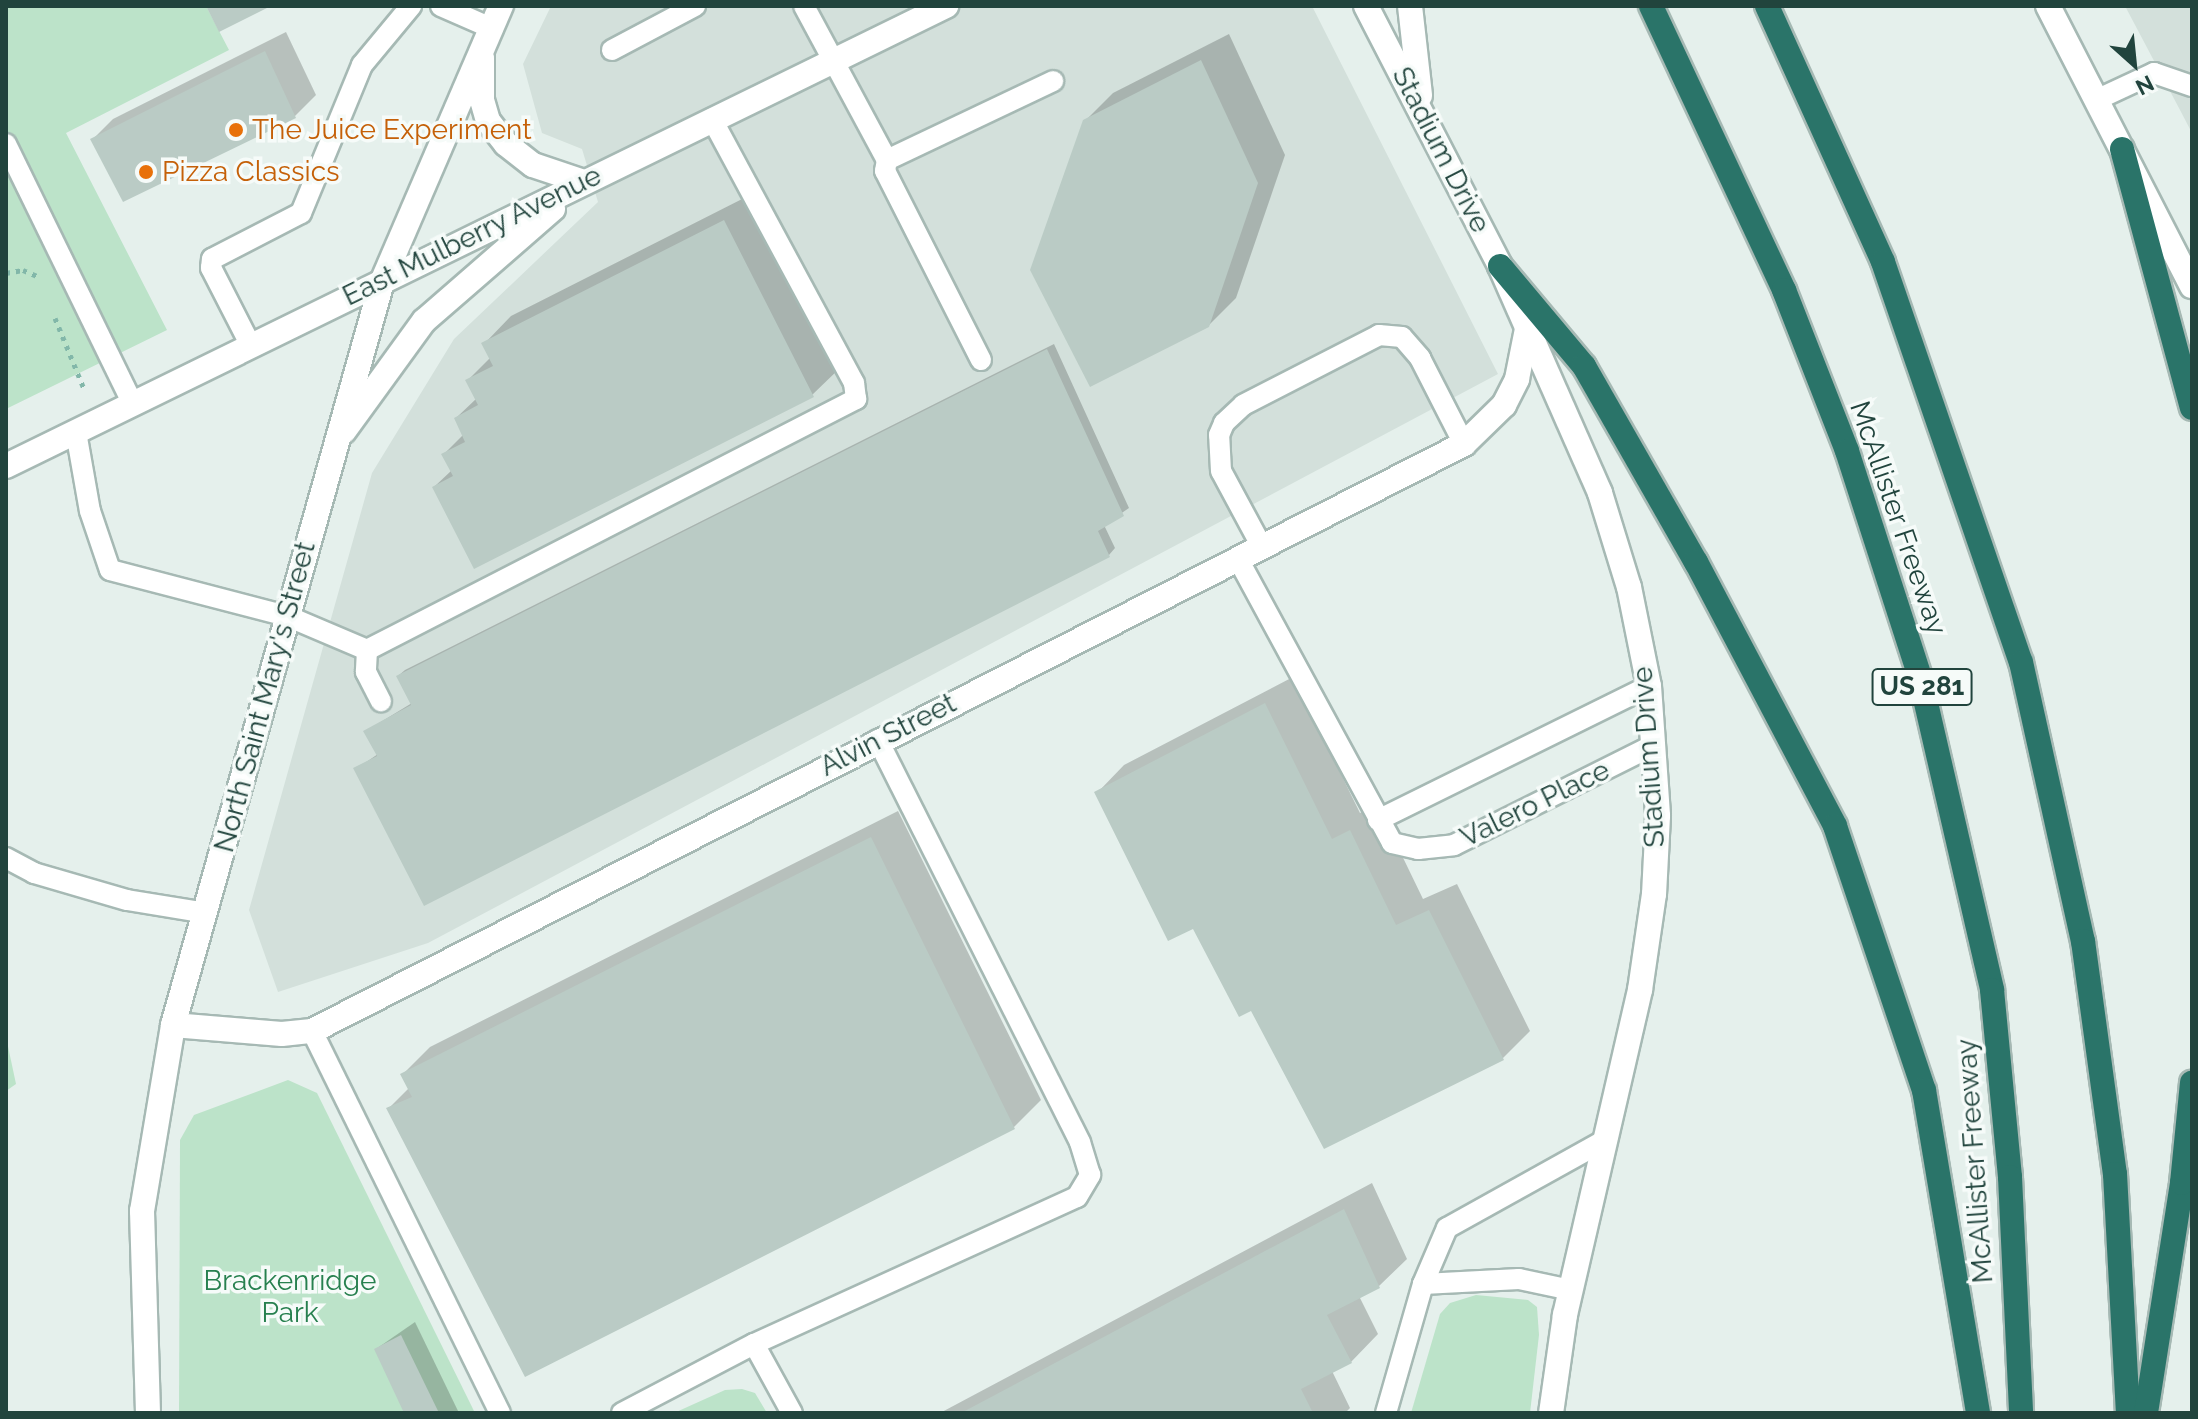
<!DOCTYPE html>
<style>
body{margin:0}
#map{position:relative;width:2198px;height:1419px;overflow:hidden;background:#e5f0ec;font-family:Raleway,sans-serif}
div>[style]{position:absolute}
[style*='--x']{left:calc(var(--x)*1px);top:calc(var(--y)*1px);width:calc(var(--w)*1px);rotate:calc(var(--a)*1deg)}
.built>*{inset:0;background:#d3e0db}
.green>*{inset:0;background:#bce3c9}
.shadow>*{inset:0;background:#0003}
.building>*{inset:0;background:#bacbc5}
.path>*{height:5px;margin-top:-2.5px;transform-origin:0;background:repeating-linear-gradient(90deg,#82b7a9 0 4px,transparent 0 10px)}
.roads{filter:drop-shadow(2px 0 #a6b9b4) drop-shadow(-2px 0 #a6b9b4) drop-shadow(0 2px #a6b9b4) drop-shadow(0 -2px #a6b9b4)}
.service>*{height:20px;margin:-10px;padding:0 10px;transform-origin:10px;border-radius:10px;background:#fff}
.minor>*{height:24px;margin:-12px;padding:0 12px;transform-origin:12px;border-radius:12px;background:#fff}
.tertiary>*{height:24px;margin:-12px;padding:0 12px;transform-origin:12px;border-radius:12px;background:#fff}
.secondary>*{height:24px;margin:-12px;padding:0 12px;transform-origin:12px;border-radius:12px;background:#fff}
.motorway>*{height:24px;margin:-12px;padding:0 12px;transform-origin:12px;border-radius:12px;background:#2a7469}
.dots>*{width:22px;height:22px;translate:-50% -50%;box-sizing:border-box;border:4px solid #f6fbf9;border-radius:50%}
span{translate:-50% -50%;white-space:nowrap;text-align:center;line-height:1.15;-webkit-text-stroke:7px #f6fbf9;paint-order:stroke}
.shield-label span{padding:2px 6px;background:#f6fbf9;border:2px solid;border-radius:6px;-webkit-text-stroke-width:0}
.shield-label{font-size:26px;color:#21443d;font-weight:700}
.food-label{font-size:28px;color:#c56008}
.left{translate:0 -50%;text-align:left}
.street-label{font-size:28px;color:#21443d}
.park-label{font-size:28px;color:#27804f}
.frame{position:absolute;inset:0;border:8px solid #21443d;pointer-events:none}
.north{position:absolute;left:2094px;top:24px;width:80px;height:80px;-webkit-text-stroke:6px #f6fbf9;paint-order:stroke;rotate:153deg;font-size:22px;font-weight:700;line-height:32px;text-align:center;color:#21443d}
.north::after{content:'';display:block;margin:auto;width:28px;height:36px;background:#21443d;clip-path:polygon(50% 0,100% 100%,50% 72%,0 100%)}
</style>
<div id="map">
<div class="built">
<i style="clip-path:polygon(551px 6px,1312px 6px,1498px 374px,428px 943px,278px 992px,249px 910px,372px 473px,454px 339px,598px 202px,582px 149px,542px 133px,523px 64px)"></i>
<i style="clip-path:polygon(2125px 6px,2192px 6px,2192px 133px,2180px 110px)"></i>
</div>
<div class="green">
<i style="clip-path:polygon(6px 6px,206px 6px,229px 50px,66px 133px,167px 330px,6px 409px)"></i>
<i style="clip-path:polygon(6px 1037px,16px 1084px,6px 1091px)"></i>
<i style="clip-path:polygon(288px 1080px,317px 1093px,475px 1413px,179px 1413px,180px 1140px,194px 1115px)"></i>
<i style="clip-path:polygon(1476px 1295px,1528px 1300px,1537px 1307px,1539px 1335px,1530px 1413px,1411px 1413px,1440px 1314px,1450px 1303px)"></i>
<i style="clip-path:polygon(742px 1389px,755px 1393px,767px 1413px,674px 1413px,725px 1390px)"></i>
</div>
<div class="shadow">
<i style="clip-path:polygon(286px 32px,316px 95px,295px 116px,92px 140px,113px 119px)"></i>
<i style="clip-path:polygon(1229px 34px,1285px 155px,1236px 298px,1208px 326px,1085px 121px,1113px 93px)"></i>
<i style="clip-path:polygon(752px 194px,840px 368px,812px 395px,434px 487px,452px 470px,444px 454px,464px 434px,456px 418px,477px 398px,468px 380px,491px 357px,484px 344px,511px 316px)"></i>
<i style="clip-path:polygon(1054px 344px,1129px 508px,1104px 525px,1115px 548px,1109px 555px,356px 769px,378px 754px,366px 731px,412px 703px,398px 676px,405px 670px)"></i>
<i style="clip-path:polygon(1293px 677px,1360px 813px,1377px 804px,1423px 899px,1457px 884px,1530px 1031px,1502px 1059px,1252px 1009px,1097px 793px,1124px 765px)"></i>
<i style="clip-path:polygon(898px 811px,1041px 1100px,1014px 1127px,388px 1109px,409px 1088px,402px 1075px,430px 1047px)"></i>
<i style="clip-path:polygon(1372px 1183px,1407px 1259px,1379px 1286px,1359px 1296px,1378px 1334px,1351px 1362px,1332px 1371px,1350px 1408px,1345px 1413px,940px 1413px)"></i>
<i style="clip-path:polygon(415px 1322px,459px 1413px,406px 1413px,376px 1349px)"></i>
</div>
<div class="building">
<i style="clip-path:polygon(206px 6px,271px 6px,219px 32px)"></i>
<i style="clip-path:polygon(265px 51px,296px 118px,123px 202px,90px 139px)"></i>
<i style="clip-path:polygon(1201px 60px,1258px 183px,1209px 327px,1090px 387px,1030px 270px,1083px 120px)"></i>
<i style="clip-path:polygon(724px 220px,814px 397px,474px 569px,432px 487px,453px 476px,441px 454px,465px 442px,454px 418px,478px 405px,465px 380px,493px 366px,481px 343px)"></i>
<i style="clip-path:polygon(1047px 349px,1124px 516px,1098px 531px,1110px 557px,424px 906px,353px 768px,377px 756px,363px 731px,411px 705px,396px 676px)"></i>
<i style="clip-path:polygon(1265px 703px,1332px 839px,1350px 830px,1396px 925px,1429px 910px,1504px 1060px,1324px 1149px,1251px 1011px,1239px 1017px,1193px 929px,1168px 941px,1094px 792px)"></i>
<i style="clip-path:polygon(871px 837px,1015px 1129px,525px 1377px,386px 1108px,412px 1097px,400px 1074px)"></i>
<i style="clip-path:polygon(1344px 1209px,1380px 1288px,1327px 1315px,1352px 1363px,1301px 1389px,1313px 1413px,961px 1413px)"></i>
<i style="clip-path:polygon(401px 1335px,439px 1413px,404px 1413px,374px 1349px)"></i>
</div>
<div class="path">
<i style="--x:6;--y:273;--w:17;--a:-10"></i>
<i style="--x:23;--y:270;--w:15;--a:23"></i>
<i style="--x:55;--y:318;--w:79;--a:67.7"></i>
</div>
<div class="roads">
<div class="service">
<i style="--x:441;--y:6;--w:55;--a:23.7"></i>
<i style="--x:804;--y:6;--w:175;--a:61.7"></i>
<i style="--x:612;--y:50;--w:94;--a:-27.9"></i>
<i style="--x:2096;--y:100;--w:64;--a:-25"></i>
<i style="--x:2154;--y:73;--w:40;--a:18.9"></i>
<i style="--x:6;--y:144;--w:289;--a:64"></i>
<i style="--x:251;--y:346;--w:88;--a:-117.1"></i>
<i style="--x:211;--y:268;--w:9;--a:-84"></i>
<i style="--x:212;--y:259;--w:100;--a:-27.3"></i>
<i style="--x:301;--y:213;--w:160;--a:-67.6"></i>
<i style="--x:362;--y:65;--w:77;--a:-50.3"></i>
<i style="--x:981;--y:360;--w:212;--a:-116.9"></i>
<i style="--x:885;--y:171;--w:11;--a:-80"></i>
<i style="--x:887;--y:160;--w:184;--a:-25.4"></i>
<i style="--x:76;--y:432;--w:80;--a:80"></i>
<i style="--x:90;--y:511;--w:62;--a:71.3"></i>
<i style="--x:110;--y:570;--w:183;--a:14.6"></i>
<i style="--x:287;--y:616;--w:87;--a:23"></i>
<i style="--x:367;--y:650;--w:550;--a:-27.17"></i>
<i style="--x:856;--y:399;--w:16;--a:-97"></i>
<i style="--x:854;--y:383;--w:300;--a:-118.3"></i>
<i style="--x:1262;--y:547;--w:86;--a:-118.3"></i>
<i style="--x:1221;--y:471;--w:36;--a:-93"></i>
<i style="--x:1219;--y:435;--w:13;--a:-67"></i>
<i style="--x:1224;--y:423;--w:26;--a:-43"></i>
<i style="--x:1243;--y:405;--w:153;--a:-27.2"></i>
<i style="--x:1379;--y:335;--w:23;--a:5"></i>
<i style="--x:1402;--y:337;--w:28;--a:49"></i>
<i style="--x:1420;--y:358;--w:97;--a:62.9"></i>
<i style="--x:1238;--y:559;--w:323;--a:61.5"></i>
<i style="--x:1392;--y:843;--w:27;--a:13"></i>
<i style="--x:1418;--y:849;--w:36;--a:-6"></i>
<i style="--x:1454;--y:845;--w:224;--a:-26.6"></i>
<i style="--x:367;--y:650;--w:22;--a:93"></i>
<i style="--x:366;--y:672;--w:33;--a:63"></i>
<i style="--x:1378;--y:820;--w:302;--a:-26.3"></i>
<i style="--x:6;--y:858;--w:32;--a:28"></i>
<i style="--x:34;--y:873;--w:97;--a:16.2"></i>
<i style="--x:127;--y:900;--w:80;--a:9.3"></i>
<i style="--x:312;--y:1031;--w:426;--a:63.8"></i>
<i style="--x:1423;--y:1284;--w:96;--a:-3"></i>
<i style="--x:1519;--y:1279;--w:53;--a:11.9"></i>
<i style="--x:754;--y:1344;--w:355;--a:-24.5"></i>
<i style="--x:1077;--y:1197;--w:26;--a:-59"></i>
<i style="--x:1090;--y:1175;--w:34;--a:-107"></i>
<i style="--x:1080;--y:1142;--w:450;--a:-116.7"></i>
<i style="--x:622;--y:1413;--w:149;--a:-27.6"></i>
<i style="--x:754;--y:1344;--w:79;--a:61.2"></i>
<i style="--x:1386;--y:1413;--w:134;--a:-74"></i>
<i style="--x:1423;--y:1284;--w:61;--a:-66.8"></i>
<i style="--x:1447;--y:1228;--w:183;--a:-29.1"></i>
</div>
<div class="minor">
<i style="--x:173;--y:1025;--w:109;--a:4.7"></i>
<i style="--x:282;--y:1034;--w:30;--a:-6"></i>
<i style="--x:312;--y:1031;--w:1293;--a:-27"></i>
<i style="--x:1464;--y:444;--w:56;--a:-44.3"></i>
<i style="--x:1504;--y:405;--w:29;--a:-63"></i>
<i style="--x:1517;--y:379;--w:56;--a:-78.7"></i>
</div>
<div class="tertiary">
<i style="--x:482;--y:58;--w:42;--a:90"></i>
<i style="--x:482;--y:100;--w:22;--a:74"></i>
<i style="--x:488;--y:121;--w:29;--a:52"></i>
<i style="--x:506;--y:144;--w:34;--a:38"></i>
<i style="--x:533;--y:165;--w:54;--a:18.4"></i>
<i style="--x:344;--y:431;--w:136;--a:-54"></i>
<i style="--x:424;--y:321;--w:171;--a:-41"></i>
<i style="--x:6;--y:466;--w:1047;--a:-26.08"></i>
<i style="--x:148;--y:1413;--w:202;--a:-91.7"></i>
<i style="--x:142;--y:1211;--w:189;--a:-80.5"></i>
<i style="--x:173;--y:1025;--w:772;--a:-74.29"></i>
<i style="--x:382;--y:282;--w:301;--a:-66.7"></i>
</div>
<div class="secondary">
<i style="--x:1366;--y:6;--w:292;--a:62.7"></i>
<i style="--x:1500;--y:266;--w:248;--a:66.2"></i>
<i style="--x:1600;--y:493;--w:98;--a:72.9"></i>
<i style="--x:1629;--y:587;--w:101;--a:78.6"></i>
<i style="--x:1649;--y:686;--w:130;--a:86"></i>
<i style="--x:1658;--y:816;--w:78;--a:92.9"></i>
<i style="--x:1654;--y:894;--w:97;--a:98.3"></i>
<i style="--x:1640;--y:990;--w:334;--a:103"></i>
<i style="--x:1565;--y:1315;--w:99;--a:98.1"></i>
<i style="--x:1410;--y:6;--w:90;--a:83.6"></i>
<i style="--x:2048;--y:6;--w:315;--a:62.8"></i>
</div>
<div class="motorway">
<i style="--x:1651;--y:6;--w:314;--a:64.9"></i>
<i style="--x:1784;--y:290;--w:173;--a:68.6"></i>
<i style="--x:1847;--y:451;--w:237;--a:72.1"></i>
<i style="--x:1920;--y:677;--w:321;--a:77"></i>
<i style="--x:1992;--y:990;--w:188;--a:84.5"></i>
<i style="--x:2010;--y:1177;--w:236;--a:87.3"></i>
<i style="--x:1767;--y:6;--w:281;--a:65.6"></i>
<i style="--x:1883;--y:262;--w:423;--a:71"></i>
<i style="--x:2021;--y:662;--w:286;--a:77.5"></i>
<i style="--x:2083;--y:941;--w:235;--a:82.2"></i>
<i style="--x:2115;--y:1174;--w:239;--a:86.9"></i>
<i style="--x:2122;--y:149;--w:268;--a:74.9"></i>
<i style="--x:1500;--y:266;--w:131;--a:50"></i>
<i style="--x:1584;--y:366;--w:226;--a:60.3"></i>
<i style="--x:1696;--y:562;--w:298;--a:62.2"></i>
<i style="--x:1835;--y:826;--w:279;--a:71.4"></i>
<i style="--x:1924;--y:1090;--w:327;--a:80.5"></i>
<i style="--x:2146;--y:1413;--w:233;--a:-81.1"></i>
<i style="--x:2182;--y:1183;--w:101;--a:-84.3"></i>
</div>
</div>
<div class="dots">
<i style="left:236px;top:130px;background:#e8710a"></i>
<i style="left:146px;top:172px;background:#e8710a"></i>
</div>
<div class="shield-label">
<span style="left:1922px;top:687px">US 281</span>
</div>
<div class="food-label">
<span class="left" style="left:252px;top:130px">The Juice Experiment</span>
<span class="left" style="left:162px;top:172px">Pizza Classics</span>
</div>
<div class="street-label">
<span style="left:1441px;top:150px;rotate:63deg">Stadium Drive</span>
<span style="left:472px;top:236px;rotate:-26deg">East Mulberry Avenue</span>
<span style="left:1898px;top:518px;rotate:71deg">McAllister Freeway</span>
<span style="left:265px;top:697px;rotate:-75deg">North Saint Mary's Street</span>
<span style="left:888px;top:735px;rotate:-27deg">Alvin Street</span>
<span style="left:1649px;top:757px;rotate:-94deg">Stadium Drive</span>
<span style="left:1535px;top:804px;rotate:-26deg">Valero Place</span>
<span style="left:1975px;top:1161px;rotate:-94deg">McAllister Freeway</span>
</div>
<div class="park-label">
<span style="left:290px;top:1297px">Brackenridge<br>Park</span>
</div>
<div class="frame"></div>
<div class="north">N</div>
</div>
